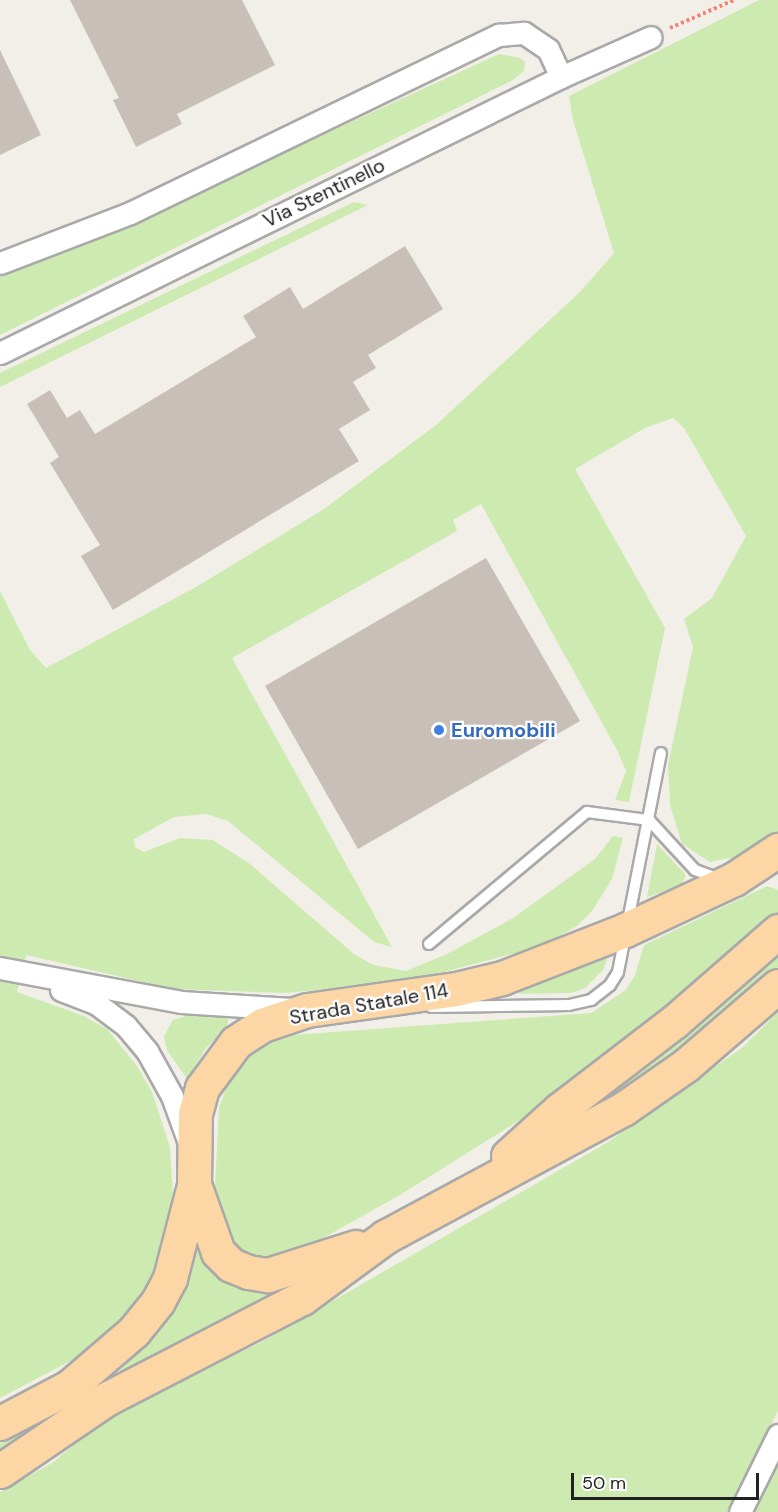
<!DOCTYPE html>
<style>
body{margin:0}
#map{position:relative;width:778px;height:1512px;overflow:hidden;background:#f2efe9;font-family:"DM Sans",sans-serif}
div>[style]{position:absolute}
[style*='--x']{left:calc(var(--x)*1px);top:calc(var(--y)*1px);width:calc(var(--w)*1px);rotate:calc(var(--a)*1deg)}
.grass>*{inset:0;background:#cdebb0}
.building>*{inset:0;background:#c7bfb8}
.path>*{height:4px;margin-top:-2px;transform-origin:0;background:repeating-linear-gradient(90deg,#fa8072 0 3px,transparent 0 6px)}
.roads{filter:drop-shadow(2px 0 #a9a9a9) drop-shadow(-2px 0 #a9a9a9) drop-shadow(0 2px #a9a9a9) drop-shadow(0 -2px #a9a9a9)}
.service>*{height:10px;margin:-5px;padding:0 5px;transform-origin:5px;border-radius:5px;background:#fff}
.minor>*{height:21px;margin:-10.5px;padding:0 10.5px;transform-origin:10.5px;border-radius:10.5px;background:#fff}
.primary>*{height:33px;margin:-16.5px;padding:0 16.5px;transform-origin:16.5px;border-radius:16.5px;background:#fcd6a4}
.dots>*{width:16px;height:16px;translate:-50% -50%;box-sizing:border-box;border:3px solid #fff;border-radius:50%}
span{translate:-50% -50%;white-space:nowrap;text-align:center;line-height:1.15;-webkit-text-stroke:4.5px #fff;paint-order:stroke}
.street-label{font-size:20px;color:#222}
.shop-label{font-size:20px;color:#366cbe;font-weight:700}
.left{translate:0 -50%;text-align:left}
.scale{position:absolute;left:571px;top:1473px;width:188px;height:27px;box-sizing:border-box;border:3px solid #222;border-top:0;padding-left:8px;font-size:18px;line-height:21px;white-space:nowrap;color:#222;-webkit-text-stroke:4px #fff;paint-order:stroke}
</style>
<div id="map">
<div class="grass">
<i style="clip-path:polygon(759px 0,778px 0,778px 837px,745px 855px,710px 862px,682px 844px,670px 805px,668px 765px,693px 647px,684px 619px,712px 598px,746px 536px,684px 428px,673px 418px,645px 428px,575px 469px,665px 628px,629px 802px,615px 800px,626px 771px,617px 750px,481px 504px,453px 520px,457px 531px,232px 658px,392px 947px,374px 942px,228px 821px,206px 814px,174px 817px,134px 839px,135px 847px,144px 852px,180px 838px,213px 840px,250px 864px,354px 954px,373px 965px,406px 971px,447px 954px,513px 918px,595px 859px,613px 836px,623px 838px,612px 879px,592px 911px,577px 926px,542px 946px,406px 982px,285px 993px,174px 989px,26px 955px,17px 992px,84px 1016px,107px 1029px,137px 1066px,152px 1092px,170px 1147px,174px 1211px,162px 1261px,122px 1322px,95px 1348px,0 1398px,0 591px,30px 650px,46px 668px,196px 587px,324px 509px,436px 425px,581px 291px,614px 253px,573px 120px,569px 96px)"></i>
<i style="clip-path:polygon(499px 54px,520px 58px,525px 62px,524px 71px,513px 80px,0 335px,0 277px,133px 222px)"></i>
<i style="clip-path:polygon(354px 202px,368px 205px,0 387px,0 373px)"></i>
<i style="clip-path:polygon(657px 844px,686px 875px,681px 886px,647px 897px)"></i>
<i style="clip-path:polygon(767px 886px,778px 890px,778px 918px,673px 1009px,536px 1110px,400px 1195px,275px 1265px,242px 1256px,226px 1236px,215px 1187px,219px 1107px,234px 1068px,257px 1047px,279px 1036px,591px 1013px,626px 990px,635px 975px,644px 945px)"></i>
<i style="clip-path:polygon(778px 951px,778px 967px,699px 1038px,611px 1099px,579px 1114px)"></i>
<i style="clip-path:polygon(608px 957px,603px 970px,585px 988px,571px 993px,519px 994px,521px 987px)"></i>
<i style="clip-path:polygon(778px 1012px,778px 1411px,727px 1512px,0 1512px,0 1492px,52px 1463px,120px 1407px,258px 1344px,608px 1142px,743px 1047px)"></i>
<i style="clip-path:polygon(189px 1015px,229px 1017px,227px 1027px,206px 1048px,187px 1079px,167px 1050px,164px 1036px,173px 1020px)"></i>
<i style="clip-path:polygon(195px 1242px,293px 1283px,129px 1373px,0 1457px,0 1443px,111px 1380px,134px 1356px,173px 1306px)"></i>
<i style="clip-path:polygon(778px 1451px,778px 1512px,748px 1512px)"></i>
</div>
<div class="building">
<i style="clip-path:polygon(70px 0,242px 0,275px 65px,177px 114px,182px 124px,136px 147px,113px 100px,119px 98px)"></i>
<i style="clip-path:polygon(0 50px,41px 135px,0 155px)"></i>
<i style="clip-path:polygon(405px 246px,443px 309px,368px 355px,376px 368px,353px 382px,370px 410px,339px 429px,359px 461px,113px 610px,81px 556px,100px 545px,50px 463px,59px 457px,27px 404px,50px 390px,67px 418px,80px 410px,95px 434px,256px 337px,243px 316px,290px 287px,303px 309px)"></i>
<i style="clip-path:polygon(486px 558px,580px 721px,358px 849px,265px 686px)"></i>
</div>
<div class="path">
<i style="--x:670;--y:28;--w:70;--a:-23.6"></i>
</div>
<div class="roads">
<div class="service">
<i style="--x:429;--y:944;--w:206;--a:-39.9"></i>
<i style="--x:587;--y:812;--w:63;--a:7.4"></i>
<i style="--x:649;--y:820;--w:68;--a:47.4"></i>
<i style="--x:695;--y:870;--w:23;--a:20"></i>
<i style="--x:431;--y:1007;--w:138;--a:-0.8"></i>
<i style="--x:569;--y:1005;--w:23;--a:-13"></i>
<i style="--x:591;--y:1000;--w:24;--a:-38"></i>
<i style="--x:610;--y:985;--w:15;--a:-58"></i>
<i style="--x:618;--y:972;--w:223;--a:-78.9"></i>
</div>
<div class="minor">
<i style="--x:0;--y:263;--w:139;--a:-21"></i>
<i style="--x:130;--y:213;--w:410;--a:-25.8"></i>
<i style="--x:499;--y:35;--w:25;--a:-5"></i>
<i style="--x:524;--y:33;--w:29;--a:34"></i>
<i style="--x:548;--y:49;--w:31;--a:65"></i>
<i style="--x:0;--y:353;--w:625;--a:-26.2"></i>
<i style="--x:561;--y:77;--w:98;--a:-24"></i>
<i style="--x:0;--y:968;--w:184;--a:10.6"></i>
<i style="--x:181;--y:1002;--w:111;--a:3.6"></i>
<i style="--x:61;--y:990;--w:39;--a:21"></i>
<i style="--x:97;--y:1004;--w:36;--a:37"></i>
<i style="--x:126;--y:1026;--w:33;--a:50"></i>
<i style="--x:147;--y:1051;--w:51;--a:60.9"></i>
<i style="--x:172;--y:1096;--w:47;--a:70"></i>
<i style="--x:740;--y:1512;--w:86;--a:-63.7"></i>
</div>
<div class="primary">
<i style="--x:508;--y:1156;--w:69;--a:-42"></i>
<i style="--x:559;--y:1110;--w:146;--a:-37.5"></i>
<i style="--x:675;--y:1021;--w:137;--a:-41.1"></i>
<i style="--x:195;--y:1187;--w:69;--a:70.5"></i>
<i style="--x:218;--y:1252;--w:18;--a:45"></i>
<i style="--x:231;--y:1265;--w:18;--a:22"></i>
<i style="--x:248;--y:1272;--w:20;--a:9"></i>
<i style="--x:268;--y:1275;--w:92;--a:-17.7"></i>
<i style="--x:0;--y:1423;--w:78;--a:-27.6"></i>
<i style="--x:69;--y:1387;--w:86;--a:-40.7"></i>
<i style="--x:134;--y:1331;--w:38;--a:-51"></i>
<i style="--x:158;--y:1301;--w:26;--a:-62"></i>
<i style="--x:170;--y:1278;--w:96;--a:-75.5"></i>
<i style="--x:194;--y:1185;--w:71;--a:-89.2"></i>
<i style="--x:195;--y:1114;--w:27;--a:-75"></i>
<i style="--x:202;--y:1088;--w:57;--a:-53.5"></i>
<i style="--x:236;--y:1042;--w:31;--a:-33"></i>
<i style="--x:262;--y:1025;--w:47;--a:-18.4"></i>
<i style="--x:307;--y:1010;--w:150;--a:-8"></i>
<i style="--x:456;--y:989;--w:47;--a:-13.4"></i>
<i style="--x:502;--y:978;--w:132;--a:-21.3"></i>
<i style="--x:625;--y:930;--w:120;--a:-25.1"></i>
<i style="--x:734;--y:879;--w:53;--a:-33.4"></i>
<i style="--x:0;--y:1471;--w:128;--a:-34.2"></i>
<i style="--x:106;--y:1399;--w:220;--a:-27.3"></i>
<i style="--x:302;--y:1298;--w:103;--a:-36.3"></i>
<i style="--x:385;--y:1237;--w:270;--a:-28.3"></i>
<i style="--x:623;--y:1109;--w:77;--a:-34.9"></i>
<i style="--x:686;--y:1065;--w:121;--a:-40.7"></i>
</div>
</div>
<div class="dots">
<i style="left:439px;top:730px;background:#3f7fe0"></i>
</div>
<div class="street-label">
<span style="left:324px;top:193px;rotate:-26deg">Via Stentinello</span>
<span style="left:369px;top:1004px;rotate:-10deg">Strada Statale 114</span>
</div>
<div class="shop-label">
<span class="left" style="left:451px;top:730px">Euromobili</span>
</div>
<div class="scale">50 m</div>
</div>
